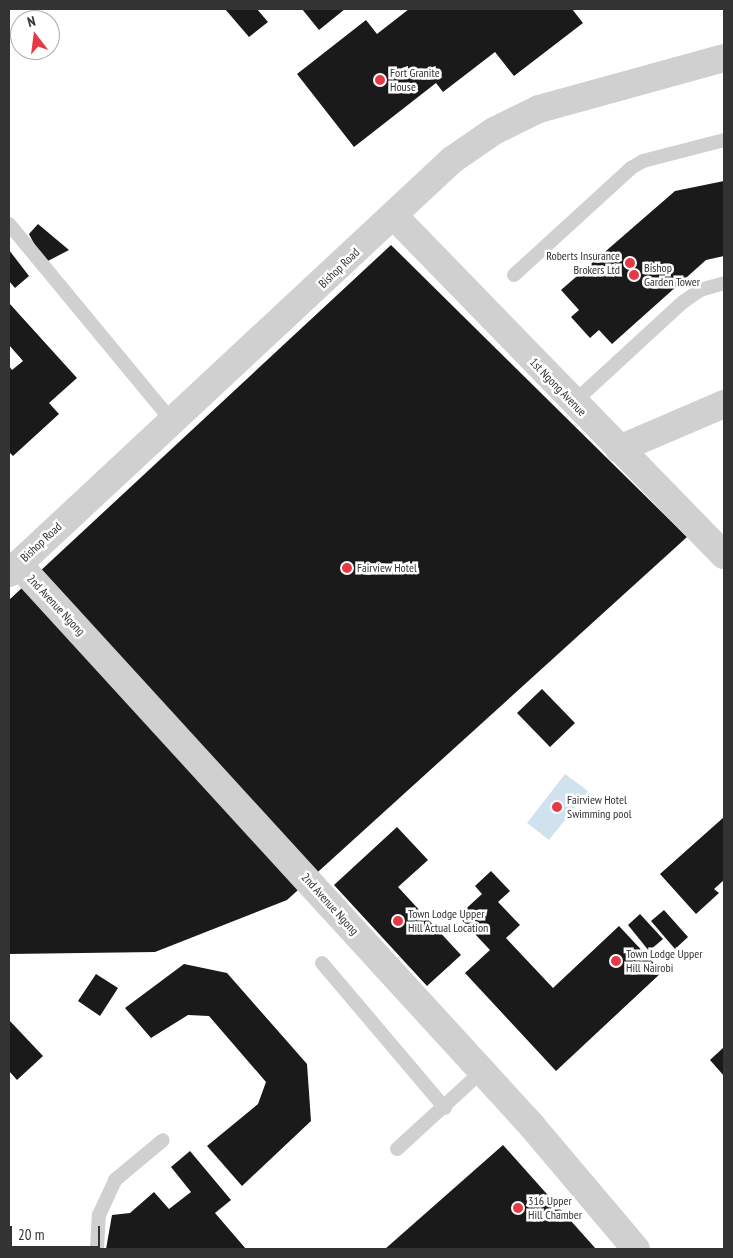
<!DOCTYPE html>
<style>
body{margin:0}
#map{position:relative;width:733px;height:1258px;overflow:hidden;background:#fff;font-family:"PT Sans Narrow",sans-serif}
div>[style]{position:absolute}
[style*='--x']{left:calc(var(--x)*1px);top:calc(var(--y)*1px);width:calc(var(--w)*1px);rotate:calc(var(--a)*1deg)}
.water>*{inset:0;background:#cfe2ee}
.building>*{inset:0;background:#1a1a1a}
.service>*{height:14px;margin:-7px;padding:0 7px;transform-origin:7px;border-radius:7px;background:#d0d0d0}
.minor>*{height:28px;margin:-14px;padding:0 14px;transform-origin:14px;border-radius:14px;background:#d0d0d0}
.dots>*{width:14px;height:14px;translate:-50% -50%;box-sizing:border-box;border:2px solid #fff;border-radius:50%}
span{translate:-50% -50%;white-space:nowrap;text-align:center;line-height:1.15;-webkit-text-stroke:5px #fff;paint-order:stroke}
.poi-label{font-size:12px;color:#333}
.left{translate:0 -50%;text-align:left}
.right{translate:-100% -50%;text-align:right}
.street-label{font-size:12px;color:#333}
.frame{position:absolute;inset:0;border:10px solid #333;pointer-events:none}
.north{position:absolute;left:10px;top:10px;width:50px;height:50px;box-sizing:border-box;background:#fff;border:1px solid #adadad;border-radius:50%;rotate:345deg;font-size:14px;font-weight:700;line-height:20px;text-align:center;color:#333}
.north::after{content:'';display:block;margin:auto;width:18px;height:22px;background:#e63946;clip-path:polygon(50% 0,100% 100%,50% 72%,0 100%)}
.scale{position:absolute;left:10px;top:1226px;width:90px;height:22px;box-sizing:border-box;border:2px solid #333;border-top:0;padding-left:6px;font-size:15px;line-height:18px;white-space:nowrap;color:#333;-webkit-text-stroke:4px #fff;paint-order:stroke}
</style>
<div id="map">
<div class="water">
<i style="clip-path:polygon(565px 774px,588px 791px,549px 840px,527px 823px)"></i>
</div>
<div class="building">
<i style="clip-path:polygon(225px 9px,257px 9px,268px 22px,249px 37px)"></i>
<i style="clip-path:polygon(302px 9px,345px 9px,319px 30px)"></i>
<i style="clip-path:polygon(409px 9px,572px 9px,583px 23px,514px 76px,495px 52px,443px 92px,436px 83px,354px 147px,297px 74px,366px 20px,377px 34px)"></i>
<i style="clip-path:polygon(724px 181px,724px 256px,706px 260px,612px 344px,599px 330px,590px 338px,571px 317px,579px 310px,561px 290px,675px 191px)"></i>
<i style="clip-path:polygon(38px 224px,69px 250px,44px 263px,29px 234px)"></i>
<i style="clip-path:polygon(391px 245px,687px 537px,287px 900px,155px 952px,9px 954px,9px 600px)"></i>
<i style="clip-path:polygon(9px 250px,29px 276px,15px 288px,9px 281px)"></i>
<i style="clip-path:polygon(9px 303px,77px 378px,49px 403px,59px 414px,13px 456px,9px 452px,9px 366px,12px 370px,23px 361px,9px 345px)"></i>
<i style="clip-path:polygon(542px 689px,575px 723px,550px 747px,517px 713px)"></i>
<i style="clip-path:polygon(724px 817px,724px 880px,714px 889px,719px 893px,696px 914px,660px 874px)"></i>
<i style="clip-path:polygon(397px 827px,428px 860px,398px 887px,461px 955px,427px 986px,334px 885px)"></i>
<i style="clip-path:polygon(491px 871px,510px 891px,498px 902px,520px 925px,506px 938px,553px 988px,619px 926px,662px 972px,556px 1071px,465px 973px,490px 950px,458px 916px,482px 894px,475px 886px)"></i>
<i style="clip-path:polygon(664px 910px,688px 937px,675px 949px,651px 921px)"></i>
<i style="clip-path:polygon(640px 914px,663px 939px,649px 951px,628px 925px)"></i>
<i style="clip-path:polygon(184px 964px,227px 973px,307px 1064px,311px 1121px,242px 1186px,207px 1146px,258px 1104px,266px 1082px,209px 1016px,188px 1015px,151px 1038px,125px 1008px)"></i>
<i style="clip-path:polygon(96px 974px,118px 988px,100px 1016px,78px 1001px)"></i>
<i style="clip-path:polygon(9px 1020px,43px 1056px,17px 1080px,9px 1071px)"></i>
<i style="clip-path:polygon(724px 1047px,724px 1076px,710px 1060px)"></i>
<i style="clip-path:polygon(503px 1145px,596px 1249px,385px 1249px)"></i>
<i style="clip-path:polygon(190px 1151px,231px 1200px,215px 1213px,246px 1249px,106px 1249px,112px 1215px,130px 1213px,154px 1192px,169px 1209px,191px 1192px,171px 1167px)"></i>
</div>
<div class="service">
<i style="--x:9;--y:224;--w:254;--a:50.4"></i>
<i style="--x:514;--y:275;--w:159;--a:-42.4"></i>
<i style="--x:631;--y:168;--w:14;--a:-30"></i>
<i style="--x:643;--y:161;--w:84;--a:-14.5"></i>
<i style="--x:573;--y:403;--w:149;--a:-42.6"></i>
<i style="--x:683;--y:302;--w:21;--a:-35"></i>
<i style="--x:700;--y:290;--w:25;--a:-16"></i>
<i style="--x:322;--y:963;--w:190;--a:49.7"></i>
<i style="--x:397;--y:1149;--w:115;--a:-42.5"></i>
<i style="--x:97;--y:1249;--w:34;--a:-87"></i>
<i style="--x:99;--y:1215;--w:38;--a:-65"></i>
<i style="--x:115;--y:1180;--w:62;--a:-39.8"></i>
</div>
<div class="minor">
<i style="--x:394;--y:216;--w:473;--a:45.8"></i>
<i style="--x:619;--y:449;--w:114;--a:-23.2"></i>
<i style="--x:18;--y:564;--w:762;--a:47.55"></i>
<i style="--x:532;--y:1126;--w:161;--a:49.8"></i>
<i style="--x:9;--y:573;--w:606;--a:-42.99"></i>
<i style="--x:452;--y:160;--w:51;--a:-34.6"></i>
<i style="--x:494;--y:131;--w:50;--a:-26.1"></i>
<i style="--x:539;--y:109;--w:192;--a:-15.4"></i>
</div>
<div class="dots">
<i style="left:380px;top:80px;background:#e63946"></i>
<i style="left:630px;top:263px;background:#e63946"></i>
<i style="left:634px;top:275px;background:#e63946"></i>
<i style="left:347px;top:568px;background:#e63946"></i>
<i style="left:557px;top:807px;background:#e63946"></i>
<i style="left:398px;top:921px;background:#e63946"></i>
<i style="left:616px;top:961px;background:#e63946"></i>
<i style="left:518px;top:1208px;background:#e63946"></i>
</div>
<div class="poi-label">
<span class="left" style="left:390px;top:80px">Fort Granite<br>House</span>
<span class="right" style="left:620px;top:263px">Roberts Insurance<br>Brokers Ltd</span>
<span class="left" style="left:644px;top:275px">Bishop<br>Garden Tower</span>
<span class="left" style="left:357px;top:568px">Fairview Hotel</span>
<span class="left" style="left:567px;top:807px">Fairview Hotel<br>Swimming pool</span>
<span class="left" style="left:408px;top:921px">Town Lodge Upper<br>Hill Actual Location</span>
<span class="left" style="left:626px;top:961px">Town Lodge Upper<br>Hill Nairobi</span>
<span class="left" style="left:528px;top:1208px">316 Upper<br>Hill Chamber</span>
</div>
<div class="street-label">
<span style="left:339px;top:268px;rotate:-44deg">Bishop Road</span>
<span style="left:558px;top:387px;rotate:46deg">1st Ngong Avenue</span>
<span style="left:41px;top:542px;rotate:-43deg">Bishop Road</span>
<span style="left:56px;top:605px;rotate:47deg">2nd Avenue Ngong</span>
<span style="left:330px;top:904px;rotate:48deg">2nd Avenue Ngong</span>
</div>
<div class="frame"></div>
<div class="north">N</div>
<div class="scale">20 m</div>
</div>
